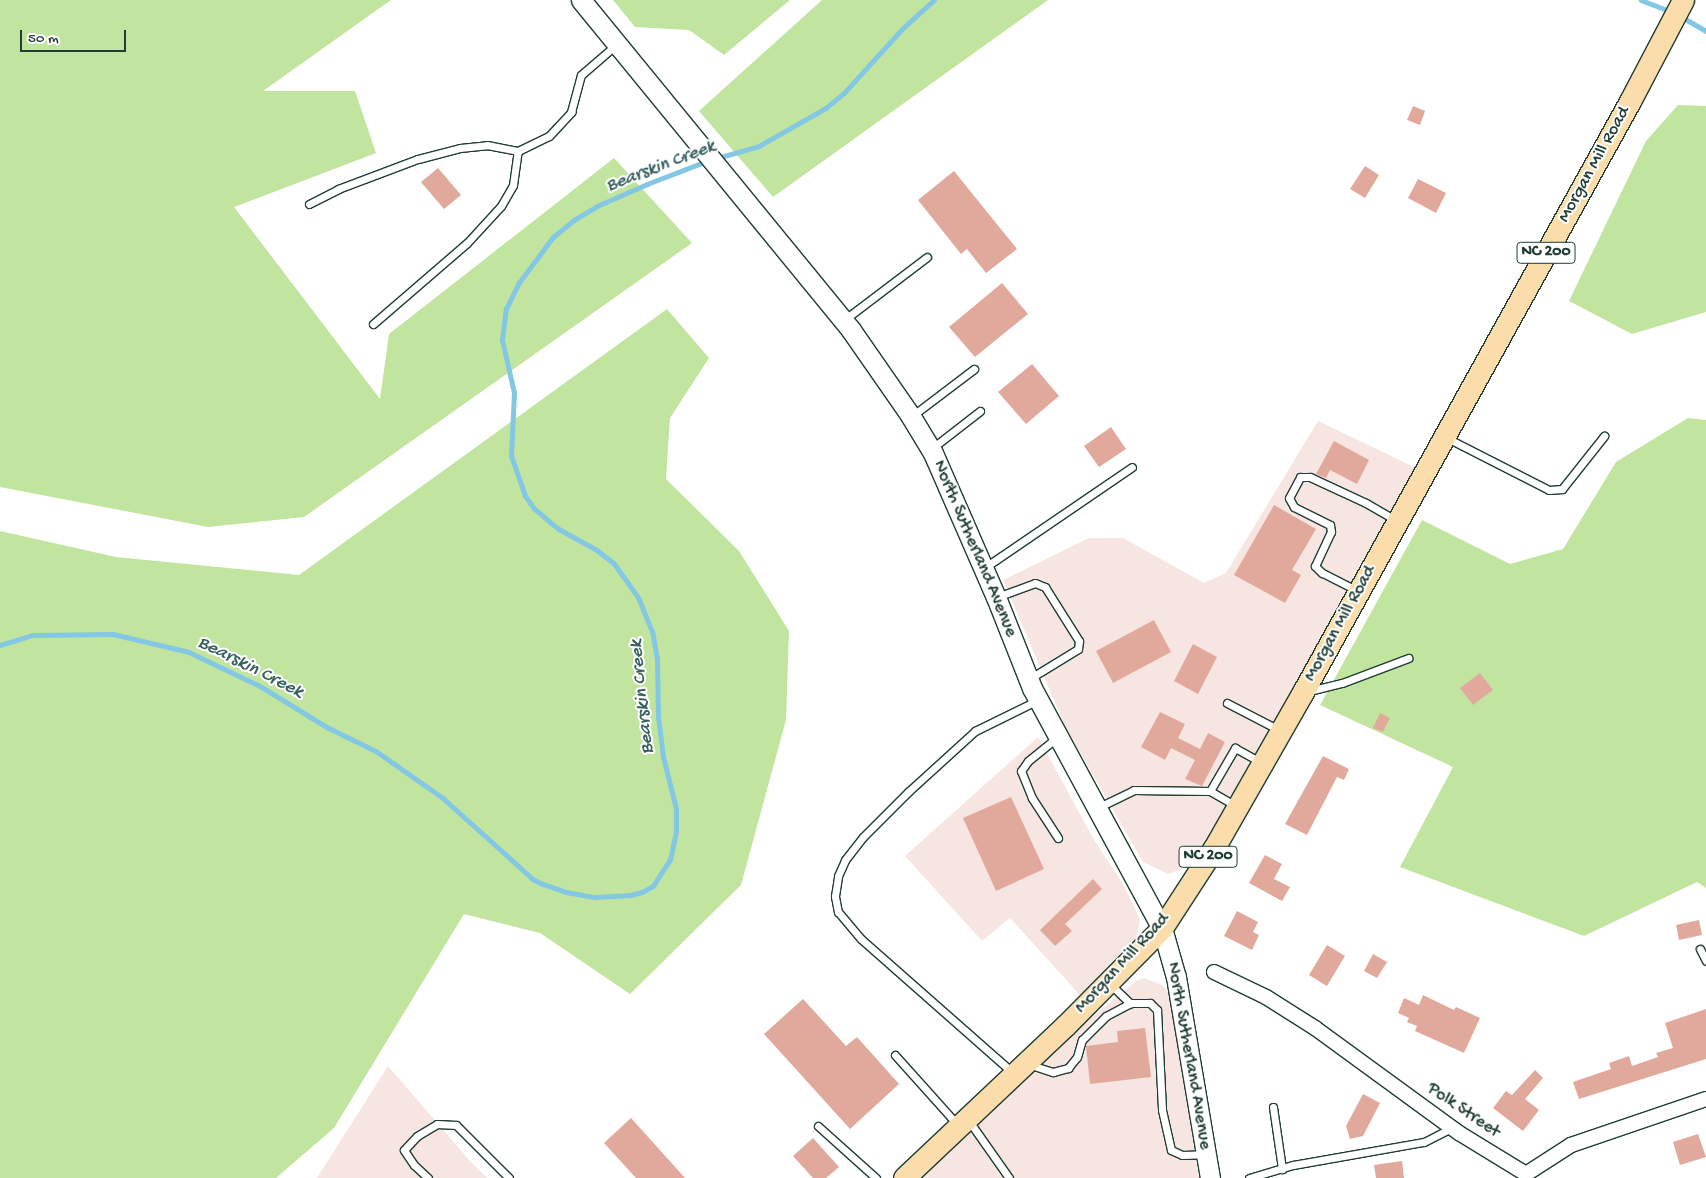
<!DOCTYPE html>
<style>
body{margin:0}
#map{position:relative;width:1706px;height:1178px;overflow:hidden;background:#fff;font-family:"Gochi Hand",sans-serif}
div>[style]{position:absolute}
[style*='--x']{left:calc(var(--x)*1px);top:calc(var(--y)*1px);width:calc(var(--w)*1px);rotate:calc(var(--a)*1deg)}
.built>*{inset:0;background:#f6e5e1}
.green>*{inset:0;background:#c1e59f}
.stream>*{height:4.5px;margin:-2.25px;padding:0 2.25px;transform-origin:2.25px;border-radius:2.25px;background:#83c7e4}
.building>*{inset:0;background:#e1a99b}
.roads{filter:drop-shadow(1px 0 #1f3d34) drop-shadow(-1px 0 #1f3d34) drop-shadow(0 1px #1f3d34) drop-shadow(0 -1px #1f3d34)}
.lane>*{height:7px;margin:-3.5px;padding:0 3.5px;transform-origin:3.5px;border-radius:3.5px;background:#fff}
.street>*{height:14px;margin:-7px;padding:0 7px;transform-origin:7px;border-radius:7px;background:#fff}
.secondary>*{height:19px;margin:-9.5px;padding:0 9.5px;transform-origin:9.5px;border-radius:9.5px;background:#fff}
.primary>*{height:21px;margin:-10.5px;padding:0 10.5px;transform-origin:10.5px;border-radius:10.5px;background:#faddab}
span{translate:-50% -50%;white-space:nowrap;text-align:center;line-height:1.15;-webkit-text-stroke:4px #fff;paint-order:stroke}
.shield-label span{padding:1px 4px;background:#fff;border:1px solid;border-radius:4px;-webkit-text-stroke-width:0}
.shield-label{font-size:16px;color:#1f3d34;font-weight:700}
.street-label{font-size:18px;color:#1f3d34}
.water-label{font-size:19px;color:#386060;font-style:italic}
.scale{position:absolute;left:20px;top:30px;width:106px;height:22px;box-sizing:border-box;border:2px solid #1f3d34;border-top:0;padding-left:6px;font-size:15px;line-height:18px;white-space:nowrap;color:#1f3d34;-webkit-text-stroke:4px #fff;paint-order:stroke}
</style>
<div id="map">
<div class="built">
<i style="clip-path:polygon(1318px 421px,1416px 468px,1267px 741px,1192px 865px,1168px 874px,1143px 862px,1101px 789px,1065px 726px,1003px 580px,1089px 538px,1123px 538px,1204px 583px,1226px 573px)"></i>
<i style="clip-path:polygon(1038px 737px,1094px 840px,1123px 884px,1140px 919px,1137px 936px,1080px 995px,1010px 918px,982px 941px,905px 856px)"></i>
<i style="clip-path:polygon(1144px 978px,1162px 985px,1169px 993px,1199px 1178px,925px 1178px,922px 1174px,1074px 1032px,1136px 981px)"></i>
<i style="clip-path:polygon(388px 1066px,470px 1161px,487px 1178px,317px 1178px)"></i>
</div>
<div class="green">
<i style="clip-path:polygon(0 0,391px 0,263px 91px,355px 91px,376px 153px,234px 207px,380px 399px,389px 334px,614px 158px,692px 243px,304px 517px,208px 527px,0 487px)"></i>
<i style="clip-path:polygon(613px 0,790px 0,724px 55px,689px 30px,635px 27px)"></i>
<i style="clip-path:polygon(822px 0,1048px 0,773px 197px,699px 111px)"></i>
<i style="clip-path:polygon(1678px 105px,1706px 106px,1706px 312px,1632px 334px,1569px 301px,1646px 141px)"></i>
<i style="clip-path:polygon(667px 309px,709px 358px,670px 418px,666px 479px,739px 551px,789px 631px,786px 720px,741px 885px,630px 994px,540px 933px,464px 914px,334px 1128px,276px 1178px,0 1178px,0 531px,116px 557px,299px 575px)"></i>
<i style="clip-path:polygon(1688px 418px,1706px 420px,1706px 888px,1697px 882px,1584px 936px,1400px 867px,1453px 767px,1320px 705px,1422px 520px,1510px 564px,1563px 549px,1616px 462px)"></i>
</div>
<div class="stream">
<i style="--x:1641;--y:0;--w:31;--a:21"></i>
<i style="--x:1682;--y:17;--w:28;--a:30"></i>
<i style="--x:717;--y:158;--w:44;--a:-15.9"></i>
<i style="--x:759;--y:146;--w:77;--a:-29.6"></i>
<i style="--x:826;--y:108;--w:23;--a:-40"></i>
<i style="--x:844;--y:93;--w:86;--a:-47.8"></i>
<i style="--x:902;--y:29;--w:43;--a:-42.2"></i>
<i style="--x:0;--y:645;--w:34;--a:-17"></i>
<i style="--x:32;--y:635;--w:81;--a:-0.7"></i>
<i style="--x:113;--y:634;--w:78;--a:13.3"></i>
<i style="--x:189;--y:652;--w:79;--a:25.6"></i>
<i style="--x:260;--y:686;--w:79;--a:31.5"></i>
<i style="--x:327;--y:727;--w:55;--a:26.1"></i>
<i style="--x:376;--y:751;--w:82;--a:35"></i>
<i style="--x:443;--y:798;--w:121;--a:42"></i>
<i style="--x:533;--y:879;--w:11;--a:27"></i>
<i style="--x:543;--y:884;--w:24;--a:19"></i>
<i style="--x:566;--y:892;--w:29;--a:10"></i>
<i style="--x:595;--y:897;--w:36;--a:-3"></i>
<i style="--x:631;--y:895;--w:11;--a:-15"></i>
<i style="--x:642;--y:892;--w:13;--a:-29"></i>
<i style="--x:653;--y:886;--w:31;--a:-57"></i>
<i style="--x:670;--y:860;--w:29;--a:-78"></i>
<i style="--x:676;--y:832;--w:23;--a:-90"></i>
<i style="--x:676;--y:809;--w:54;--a:-104"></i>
<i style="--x:663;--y:757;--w:39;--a:-97"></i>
<i style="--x:658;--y:718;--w:59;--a:-91"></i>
<i style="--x:657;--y:659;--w:27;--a:-100"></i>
<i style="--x:652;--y:632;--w:35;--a:-112"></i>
<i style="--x:639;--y:599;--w:43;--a:-125.5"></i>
<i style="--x:614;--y:564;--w:23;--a:-142"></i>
<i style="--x:596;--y:550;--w:43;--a:-151.1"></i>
<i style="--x:558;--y:529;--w:31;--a:-140"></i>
<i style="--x:534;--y:509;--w:16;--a:-125"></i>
<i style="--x:525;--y:496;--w:42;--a:-109.3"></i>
<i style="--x:511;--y:456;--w:63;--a:-87.3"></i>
<i style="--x:514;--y:393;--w:54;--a:-102.8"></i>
<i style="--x:502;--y:340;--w:31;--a:-83"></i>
<i style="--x:506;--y:309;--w:28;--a:-64"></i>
<i style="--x:518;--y:284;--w:59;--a:-53.3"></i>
<i style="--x:553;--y:237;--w:27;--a:-39"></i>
<i style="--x:574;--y:220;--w:27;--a:-31"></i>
<i style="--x:597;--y:206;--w:55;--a:-23.7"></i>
<i style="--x:647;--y:184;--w:64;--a:-21"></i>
</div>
<div class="building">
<i style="clip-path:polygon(1413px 106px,1425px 111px,1420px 125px,1407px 120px)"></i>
<i style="clip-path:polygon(1365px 166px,1379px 175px,1365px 198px,1350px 189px)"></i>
<i style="clip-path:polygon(438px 168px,461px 195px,444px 209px,421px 182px)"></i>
<i style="clip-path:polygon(954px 171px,1017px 249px,986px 273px,967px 249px,961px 254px,918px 200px)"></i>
<i style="clip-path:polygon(1418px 179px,1446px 193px,1436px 213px,1408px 198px)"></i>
<i style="clip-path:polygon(1002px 283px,1028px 314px,975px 357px,949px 327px)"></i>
<i style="clip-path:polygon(1032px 364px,1059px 396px,1026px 424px,998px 392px)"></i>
<i style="clip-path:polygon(1111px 427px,1126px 449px,1099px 467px,1084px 446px)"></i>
<i style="clip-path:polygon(1334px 441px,1369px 460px,1357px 484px,1330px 470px,1326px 478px,1316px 474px)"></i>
<i style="clip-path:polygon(1274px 505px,1316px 529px,1292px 570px,1301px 575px,1285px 603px,1234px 575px)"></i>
<i style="clip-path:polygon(1154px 620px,1171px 652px,1113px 683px,1096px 651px)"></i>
<i style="clip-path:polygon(1193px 644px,1217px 657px,1198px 694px,1174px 681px)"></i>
<i style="clip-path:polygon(1480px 673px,1493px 690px,1473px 705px,1460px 688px)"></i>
<i style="clip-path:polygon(1160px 712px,1185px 724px,1178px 738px,1200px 749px,1208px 733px,1225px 742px,1202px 786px,1185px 779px,1195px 760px,1171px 748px,1165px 760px,1141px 747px)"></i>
<i style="clip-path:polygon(1380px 713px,1390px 718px,1383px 732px,1373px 728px)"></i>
<i style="clip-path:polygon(1323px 756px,1349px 769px,1344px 780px,1337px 777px,1307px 835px,1285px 824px)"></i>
<i style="clip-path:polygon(1011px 797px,1044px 869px,996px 891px,963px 818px)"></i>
<i style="clip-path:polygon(1265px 855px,1282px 864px,1274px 879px,1290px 887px,1282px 901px,1249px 883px)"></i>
<i style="clip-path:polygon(1093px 879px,1102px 889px,1065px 924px,1072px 931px,1055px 946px,1040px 930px)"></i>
<i style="clip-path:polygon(1237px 911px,1258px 922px,1253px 932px,1259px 935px,1252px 950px,1224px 936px)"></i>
<i style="clip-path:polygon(1699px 920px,1702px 935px,1679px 940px,1676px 925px)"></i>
<i style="clip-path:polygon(1327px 945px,1345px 956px,1327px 986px,1309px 975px)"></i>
<i style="clip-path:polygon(1373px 954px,1387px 962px,1377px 978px,1364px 971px)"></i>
<i style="clip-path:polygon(1423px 995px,1454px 1010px,1456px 1007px,1480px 1018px,1464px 1053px,1415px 1031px,1417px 1026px,1407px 1022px,1409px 1018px,1398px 1013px,1404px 998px,1419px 1005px)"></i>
<i style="clip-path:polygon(803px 999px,846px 1046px,857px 1037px,899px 1084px,850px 1129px,764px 1034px)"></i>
<i style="clip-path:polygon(1706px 1009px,1706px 1059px,1579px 1099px,1573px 1082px,1611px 1069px,1609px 1063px,1629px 1056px,1632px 1066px,1658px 1057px,1656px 1053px,1673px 1048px,1665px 1023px)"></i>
<i style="clip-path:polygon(1145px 1028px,1151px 1077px,1090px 1084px,1086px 1046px,1118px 1042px,1117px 1031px)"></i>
<i style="clip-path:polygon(1535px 1070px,1543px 1078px,1525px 1099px,1539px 1110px,1523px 1131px,1493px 1108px,1506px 1091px,1512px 1095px)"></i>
<i style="clip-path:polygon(1363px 1094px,1380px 1103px,1363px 1136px,1350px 1139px,1346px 1126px)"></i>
<i style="clip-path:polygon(631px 1118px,685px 1178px,636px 1178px,604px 1143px)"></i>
<i style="clip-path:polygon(1698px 1134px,1706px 1157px,1680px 1165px,1673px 1142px)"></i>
<i style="clip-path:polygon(813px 1138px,839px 1167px,826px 1178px,813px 1178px,793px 1156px)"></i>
<i style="clip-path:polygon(1402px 1161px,1404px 1178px,1376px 1178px,1374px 1165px)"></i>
</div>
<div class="roads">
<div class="lane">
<i style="--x:309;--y:204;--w:33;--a:-27"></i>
<i style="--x:338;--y:189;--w:85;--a:-20.6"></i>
<i style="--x:418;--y:159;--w:43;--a:-14.7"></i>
<i style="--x:460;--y:148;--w:27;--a:-6"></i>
<i style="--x:487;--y:145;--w:32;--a:11"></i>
<i style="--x:518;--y:151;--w:34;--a:-26"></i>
<i style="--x:549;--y:136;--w:33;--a:-47"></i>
<i style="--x:571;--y:112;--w:38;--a:-75"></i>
<i style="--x:581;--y:75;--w:48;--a:-40.7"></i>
<i style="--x:844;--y:320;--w:104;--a:-37.2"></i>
<i style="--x:373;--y:324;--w:124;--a:-40.8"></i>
<i style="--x:467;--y:243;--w:50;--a:-47.4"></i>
<i style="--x:501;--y:206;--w:24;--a:-60"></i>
<i style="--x:513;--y:185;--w:34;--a:-82"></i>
<i style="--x:912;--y:416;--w:78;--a:-37.2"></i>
<i style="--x:1447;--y:438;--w:114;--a:27"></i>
<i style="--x:1549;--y:490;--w:13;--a:-4"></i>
<i style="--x:1562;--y:489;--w:68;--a:-51.6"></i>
<i style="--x:931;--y:449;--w:62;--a:-37.8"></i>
<i style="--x:984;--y:568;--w:179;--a:-34.3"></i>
<i style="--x:1356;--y:590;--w:38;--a:-153"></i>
<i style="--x:1322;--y:573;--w:10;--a:-135"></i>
<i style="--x:1315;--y:566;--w:38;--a:-65"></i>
<i style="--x:1331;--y:532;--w:7;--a:-98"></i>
<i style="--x:1330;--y:525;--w:40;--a:-153.4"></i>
<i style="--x:1294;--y:507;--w:10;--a:-119"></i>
<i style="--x:1289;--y:498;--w:24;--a:-62"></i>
<i style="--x:1300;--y:477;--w:10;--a:0"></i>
<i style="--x:1310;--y:477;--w:62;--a:24.9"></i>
<i style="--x:1366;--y:503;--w:34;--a:30"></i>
<i style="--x:997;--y:597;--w:40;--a:-20.2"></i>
<i style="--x:1035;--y:583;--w:11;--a:22"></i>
<i style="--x:1045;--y:587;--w:64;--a:57.8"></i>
<i style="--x:1079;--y:641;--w:8;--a:97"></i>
<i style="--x:1078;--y:649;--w:57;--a:148.5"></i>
<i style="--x:1309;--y:691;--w:34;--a:-14"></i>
<i style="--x:1342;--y:683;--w:71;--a:-20.7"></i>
<i style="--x:1227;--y:703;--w:59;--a:27.4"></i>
<i style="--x:1210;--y:791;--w:50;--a:-59.8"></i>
<i style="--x:1235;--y:748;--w:29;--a:29"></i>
<i style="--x:1097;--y:808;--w:41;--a:-25.9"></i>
<i style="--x:1134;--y:790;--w:76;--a:0.8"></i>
<i style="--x:1210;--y:791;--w:30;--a:30"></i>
<i style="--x:1058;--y:838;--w:48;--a:-123"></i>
<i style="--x:1032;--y:798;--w:29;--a:-112"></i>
<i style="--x:1021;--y:771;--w:12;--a:-55"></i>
<i style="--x:1028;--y:761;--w:38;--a:-39"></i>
<i style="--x:1700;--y:949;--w:13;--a:63"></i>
<i style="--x:1110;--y:984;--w:28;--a:44"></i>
<i style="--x:895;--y:1055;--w:93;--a:48.1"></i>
<i style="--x:1031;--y:1065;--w:23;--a:18"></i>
<i style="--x:1053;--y:1072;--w:16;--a:-15"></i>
<i style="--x:1068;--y:1068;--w:14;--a:-51"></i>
<i style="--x:1077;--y:1057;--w:18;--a:-74"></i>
<i style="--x:1082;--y:1040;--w:34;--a:-45"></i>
<i style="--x:1106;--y:1016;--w:27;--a:-28"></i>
<i style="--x:1130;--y:1003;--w:20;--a:0"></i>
<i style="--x:1150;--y:1003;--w:10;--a:45"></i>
<i style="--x:1157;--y:1010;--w:100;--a:87.1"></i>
<i style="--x:1162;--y:1110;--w:41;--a:77.3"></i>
<i style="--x:1171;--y:1150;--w:12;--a:24"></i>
<i style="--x:1182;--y:1155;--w:23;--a:-2"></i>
<i style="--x:1012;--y:1072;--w:201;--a:-138.6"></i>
<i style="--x:861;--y:939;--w:35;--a:-130"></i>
<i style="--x:838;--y:912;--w:16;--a:-101"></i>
<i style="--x:835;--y:896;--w:20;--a:-81"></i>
<i style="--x:838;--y:876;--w:17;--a:-66"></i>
<i style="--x:845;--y:860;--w:29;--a:-52"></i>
<i style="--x:863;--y:837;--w:64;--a:-45"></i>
<i style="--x:908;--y:792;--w:91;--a:-42.3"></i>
<i style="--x:975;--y:731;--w:70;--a:-26.2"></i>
<i style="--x:1273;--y:1107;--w:63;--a:81.7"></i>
<i style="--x:969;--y:1121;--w:70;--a:54.9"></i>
<i style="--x:818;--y:1126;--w:78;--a:41.9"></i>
<i style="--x:428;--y:1178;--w:19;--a:-137"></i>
<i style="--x:414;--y:1165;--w:18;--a:-124"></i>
<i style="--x:404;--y:1150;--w:19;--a:-47"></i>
<i style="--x:417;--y:1136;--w:23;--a:-31"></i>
<i style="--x:437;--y:1124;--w:19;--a:3"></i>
<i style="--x:456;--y:1125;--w:75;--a:45"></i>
<i style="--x:1249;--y:1178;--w:46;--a:-16.5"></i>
<i style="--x:1293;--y:1165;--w:133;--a:-10"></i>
<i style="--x:1424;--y:1142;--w:31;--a:-27"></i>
</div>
<div class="street">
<i style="--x:1214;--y:972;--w:58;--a:25.7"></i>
<i style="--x:1266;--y:997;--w:58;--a:32.3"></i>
<i style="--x:1315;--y:1028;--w:178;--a:36.1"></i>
<i style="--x:1459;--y:1133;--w:79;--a:31.5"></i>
<i style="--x:1526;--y:1174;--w:54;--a:-32.8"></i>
<i style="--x:1571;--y:1145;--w:143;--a:-18.8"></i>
</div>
<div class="secondary">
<i style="--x:581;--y:0;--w:426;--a:50.7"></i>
<i style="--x:851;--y:330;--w:103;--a:55.2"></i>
<i style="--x:910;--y:415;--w:44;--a:58.8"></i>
<i style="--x:933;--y:453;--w:157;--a:66.4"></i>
<i style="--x:996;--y:597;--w:98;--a:68.4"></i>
<i style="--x:1032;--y:688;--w:273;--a:61.6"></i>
<i style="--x:1162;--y:928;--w:51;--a:74.1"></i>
<i style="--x:1176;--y:977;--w:204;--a:80.4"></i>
</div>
<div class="primary">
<i style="--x:904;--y:1178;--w:223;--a:-43.4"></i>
<i style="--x:1066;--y:1025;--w:136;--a:-45.3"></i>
<i style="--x:1162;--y:928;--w:95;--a:-57"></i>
<i style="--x:1214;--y:848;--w:180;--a:-60.3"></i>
<i style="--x:1303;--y:692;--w:675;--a:-61.04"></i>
<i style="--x:1630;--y:101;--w:114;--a:-62.3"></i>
</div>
</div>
<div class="shield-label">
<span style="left:1546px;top:253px">NC 200</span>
<span style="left:1208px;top:857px">NC 200</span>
</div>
<div class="street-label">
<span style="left:1595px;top:165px;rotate:-61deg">Morgan Mill Road</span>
<span style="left:974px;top:549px;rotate:67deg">North Sutherland Avenue</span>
<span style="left:1341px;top:624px;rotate:-61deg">Morgan Mill Road</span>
<span style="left:1123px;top:964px;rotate:-47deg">Morgan Mill Road</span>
<span style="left:1188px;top:1056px;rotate:80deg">North Sutherland Avenue</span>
<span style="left:1463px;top:1111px;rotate:34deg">Polk Street</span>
</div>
<div class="water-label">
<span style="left:661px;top:167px;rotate:-21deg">Bearskin Creek</span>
<span style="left:250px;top:668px;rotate:27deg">Bearskin Creek</span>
<span style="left:643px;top:697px;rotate:-96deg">Bearskin Creek</span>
</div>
<div class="scale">50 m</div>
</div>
